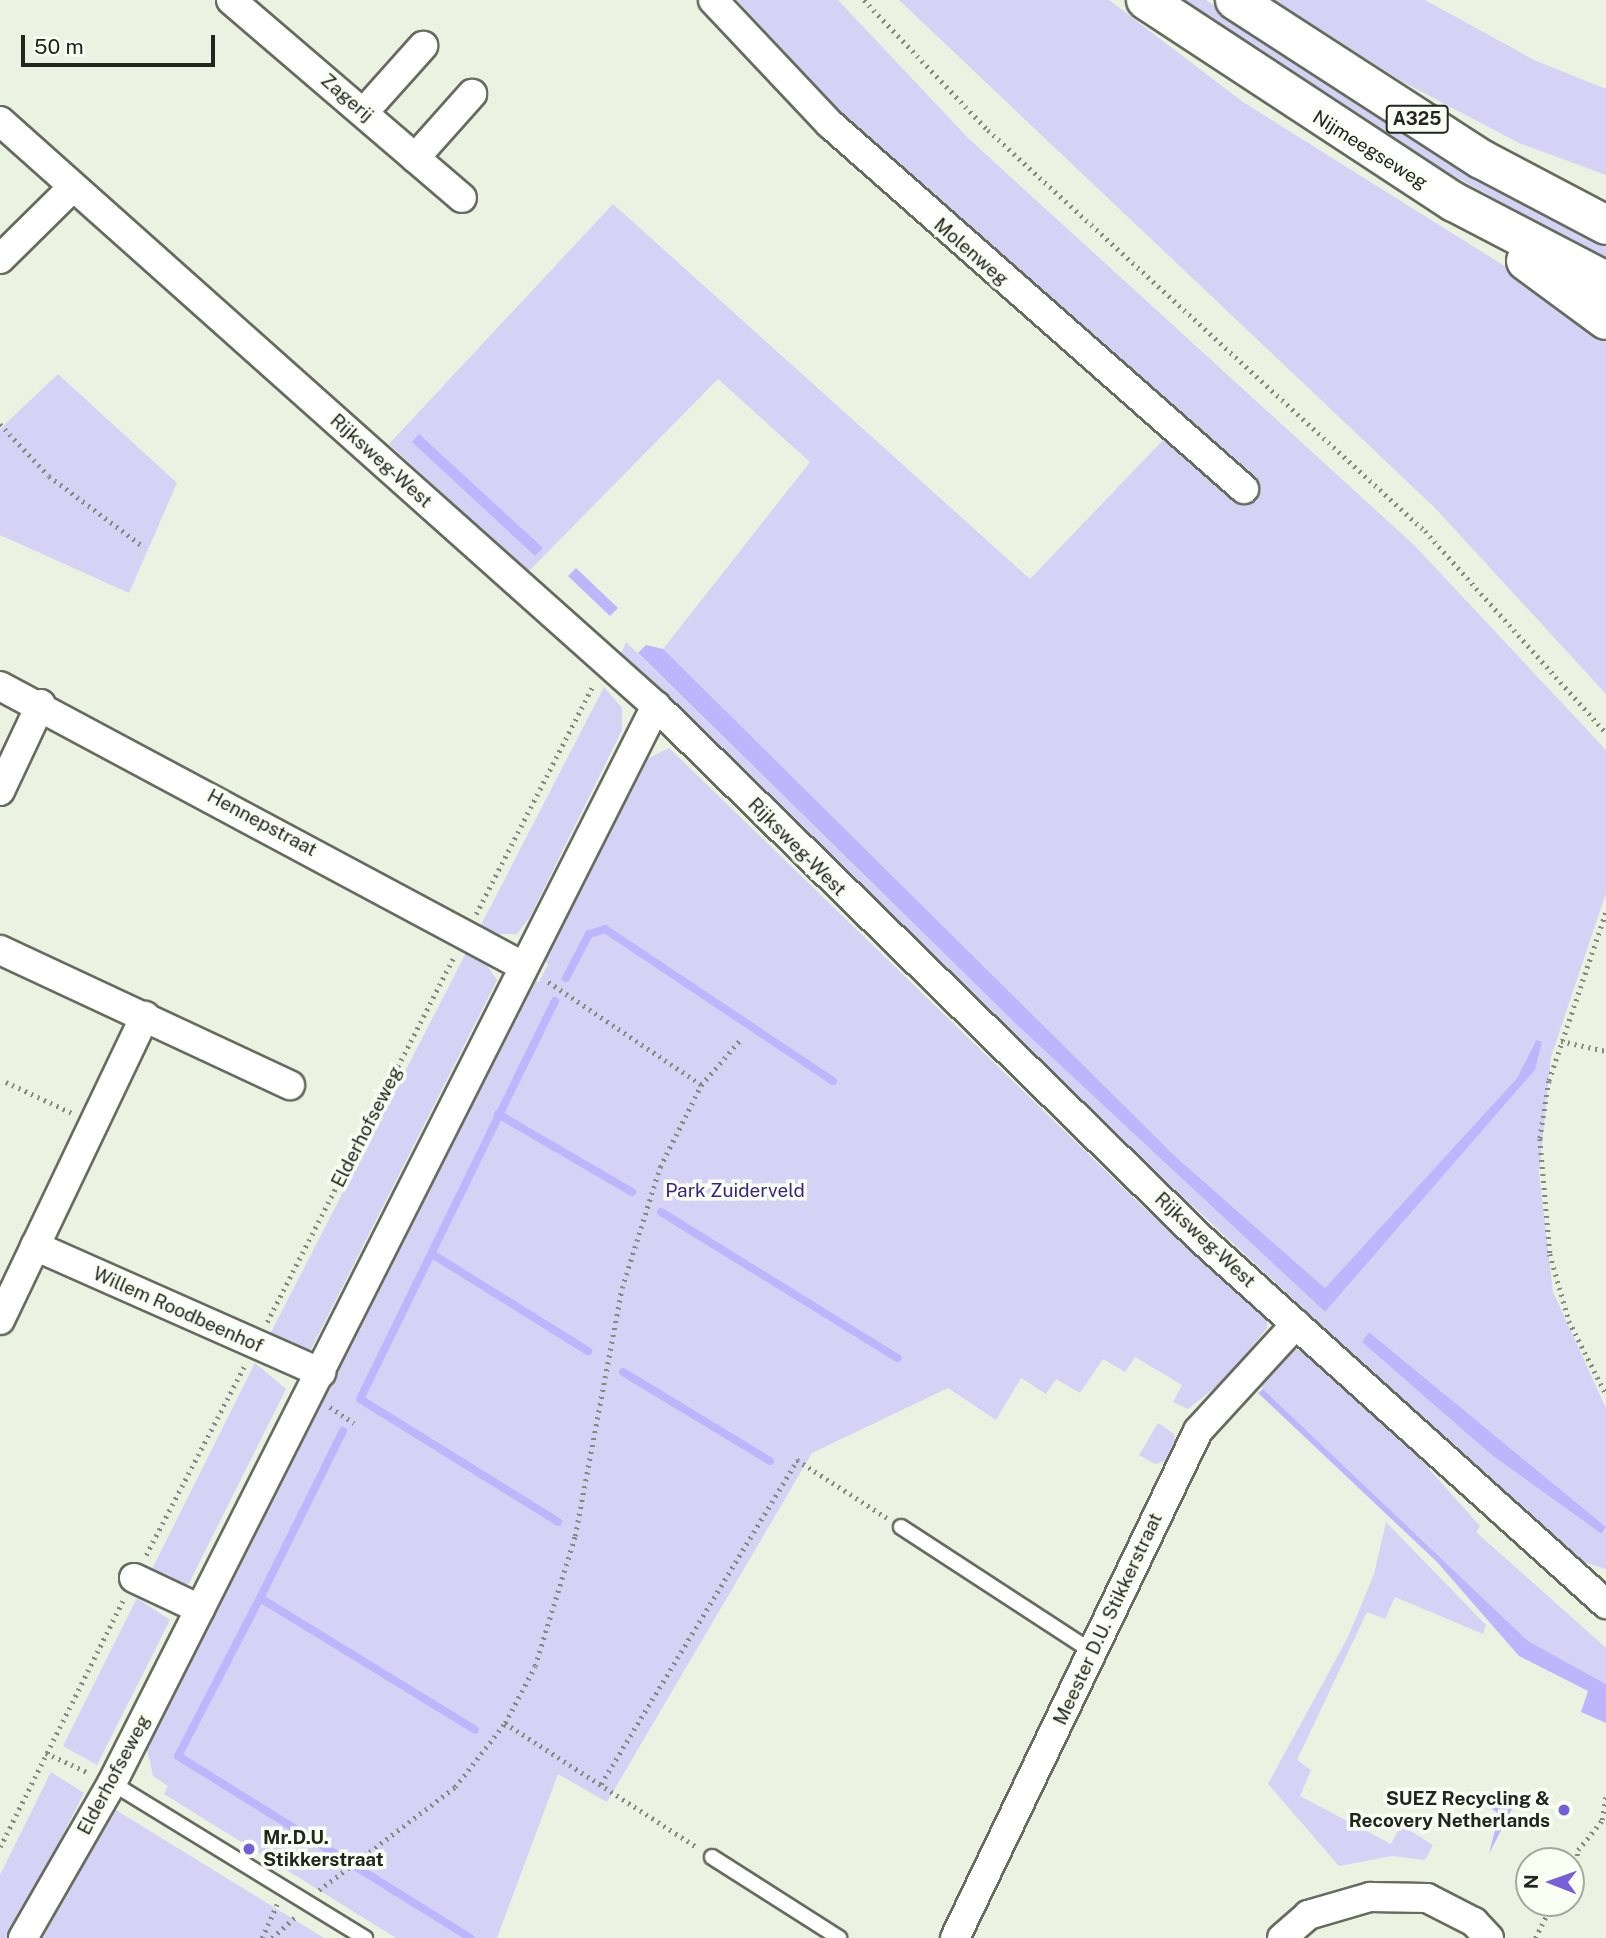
<!DOCTYPE html>
<style>
body{margin:0}
#map{position:relative;width:1606px;height:1938px;overflow:hidden;background:#ebf2e2;font-family:"Public Sans",sans-serif}
div>[style]{position:absolute}
[style*='--x']{left:calc(var(--x)*1px);top:calc(var(--y)*1px);width:calc(var(--w)*1px);rotate:calc(var(--a)*1deg)}
.green>*{inset:0;background:#d5d2f6}
.water>*{inset:0;background:#bdb6fd}
.stream>*{height:8px;margin:-4px;padding:0 4px;transform-origin:4px;border-radius:4px;background:#bdb6fd}
.path>*{height:4.5px;margin-top:-2.25px;transform-origin:0;background:repeating-linear-gradient(90deg,#85897e 0 2px,transparent 0 7px)}
.roads{filter:drop-shadow(2px 0 #666c5e) drop-shadow(-2px 0 #666c5e) drop-shadow(0 2px #666c5e) drop-shadow(0 -2px #666c5e)}
.lane>*{height:14px;margin:-7px;padding:0 7px;transform-origin:7px;border-radius:7px;background:#fff}
.street>*{height:28px;margin:-14px;padding:0 14px;transform-origin:14px;border-radius:14px;background:#fff}
.highway>*{height:38px;margin:-19px;padding:0 19px;transform-origin:19px;border-radius:19px;background:#fff}
.dots>*{width:19px;height:19px;translate:-50% -50%;box-sizing:border-box;border:4px solid #f9fff2;border-radius:50%}
span{translate:-50% -50%;white-space:nowrap;text-align:center;line-height:1.15;-webkit-text-stroke:7px #f9fff2;paint-order:stroke}
.shield-label span{padding:2px 5px;background:#f9fff2;border:2px solid;border-radius:5px;-webkit-text-stroke-width:0}
.shield-label{font-size:18px;color:#23251f;font-weight:700}
.street-label{font-size:19px;color:#23251f}
.park-label{font-size:19px;color:#3d2285}
.poi-label{font-size:19px;color:#23251f;font-weight:700}
.right{translate:-100% -50%;text-align:right}
.left{translate:0 -50%;text-align:left}
.north{position:absolute;left:1515px;top:1847px;width:70px;height:70px;box-sizing:border-box;background:#f9fff2;border:2px solid #a3a89e;border-radius:50%;rotate:271deg;font-size:19px;font-weight:700;line-height:28px;text-align:center;color:#23251f}
.north::after{content:'';display:block;margin:auto;width:24px;height:32px;background:#775fd9;clip-path:polygon(50% 0,100% 100%,50% 72%,0 100%)}
.scale{position:absolute;left:21px;top:35px;width:194px;height:32px;box-sizing:border-box;border:4px solid #23251f;border-top:0;padding-left:9px;font-size:21px;line-height:24px;white-space:nowrap;color:#23251f;-webkit-text-stroke:5px #f9fff2;paint-order:stroke}
</style>
<div id="map">
<div class="green">
<i style="clip-path:polygon(737px 0,838px 0,969px 139px,1414px 545px,1606px 750px,1606px 893px,1551px 1057px,1539px 1173px,1553px 1292px,1606px 1408px,1606px 1527px,1369px 1332px,1362px 1342px,1603px 1534px,1606px 1528px,1606px 1569px,1576px 1560px,1423px 1427px,1405px 1402px,969px 1000px,620px 655px,626px 642px,1015px 1023px,1325px 1312px,1535px 1070px,1535px 1041px,1517px 1078px,1325px 1288px,1177px 1158px,667px 656px,663px 649px,810px 462px,718px 379px,528px 572px,389px 444px,613px 204px,1030px 579px,1163px 440px,1242px 505px,1255px 483px,851px 124px)"></i>
<i style="clip-path:polygon(899px 0,1109px 0,1243px 102px,1514px 272px,1606px 338px,1606px 694px,1435px 508px)"></i>
<i style="clip-path:polygon(1180px 0,1206px 0,1287px 57px,1519px 197px,1606px 242px,1606px 260px,1403px 148px)"></i>
<i style="clip-path:polygon(1274px 0,1425px 0,1534px 60px,1606px 89px,1606px 175px,1519px 143px,1403px 82px)"></i>
<i style="clip-path:polygon(58px 374px,177px 483px,129px 593px,0 535px,0 429px)"></i>
<i style="clip-path:polygon(604px 687px,622px 708px,622px 730px,530px 917px,517px 934px,495px 934px,481px 925px)"></i>
<i style="clip-path:polygon(669px 748px,1142px 1206px,1268px 1316px,1267px 1328px,1226px 1379px,1188px 1409px,1173px 1402px,1182px 1385px,1135px 1357px,1125px 1372px,1103px 1359px,1080px 1393px,1056px 1379px,1046px 1394px,1021px 1378px,996px 1420px,948px 1388px,812px 1453px,607px 1802px,558px 1774px,497px 1938px,396px 1938px,164px 1794px,168px 1786px,153px 1776px,147px 1749px,534px 979px,539px 982px,548px 964px,542px 958px,639px 763px)"></i>
<i style="clip-path:polygon(466px 953px,485px 963px,497px 980px,306px 1359px,267px 1340px)"></i>
<i style="clip-path:polygon(1291px 1350px,1302px 1350px,1404px 1441px,1480px 1526px,1476px 1532px,1606px 1648px,1606px 1684px,1528px 1641px,1263px 1389px,1256px 1380px)"></i>
<i style="clip-path:polygon(255px 1363px,286px 1389px,186px 1589px,150px 1573px)"></i>
<i style="clip-path:polygon(1158px 1423px,1174px 1434px,1176px 1448px,1169px 1460px,1155px 1464px,1139px 1455px)"></i>
<i style="clip-path:polygon(1386px 1522px,1486px 1625px,1483px 1634px,1395px 1597px,1385px 1619px,1367px 1612px,1297px 1760px,1311px 1770px,1300px 1796px,1391px 1844px,1401px 1825px,1433px 1845px,1425px 1860px,1392px 1856px,1339px 1866px,1268px 1784px,1348px 1637px,1374px 1574px)"></i>
<i style="clip-path:polygon(137px 1598px,170px 1620px,97px 1765px,63px 1746px)"></i>
<i style="clip-path:polygon(51px 1772px,84px 1793px,10px 1938px,0 1938px,0 1875px)"></i>
<i style="clip-path:polygon(111px 1807px,324px 1938px,43px 1938px)"></i>
</div>
<div class="water">
<i style="clip-path:polygon(419px 434px,543px 548px,535px 556px,412px 442px)"></i>
<i style="clip-path:polygon(576px 568px,618px 608px,610px 616px,568px 576px)"></i>
<i style="clip-path:polygon(646px 645px,663px 649px,1177px 1158px,1325px 1288px,1517px 1078px,1536px 1040px,1542px 1042px,1535px 1070px,1325px 1312px,1015px 1023px,638px 653px)"></i>
<i style="clip-path:polygon(1369px 1332px,1606px 1527px,1602px 1534px,1492px 1455px,1362px 1342px)"></i>
<i style="clip-path:polygon(1263px 1389px,1528px 1641px,1606px 1684px,1606px 1723px,1581px 1712px,1588px 1691px,1519px 1656px,1437px 1562px,1258px 1393px)"></i>
<i style="clip-path:polygon(1503px 1795px,1516px 1801px,1489px 1854px,1499px 1814px,1491px 1808px)"></i>
</div>
<div class="stream">
<i style="--x:566;--y:978;--w:50;--a:-62.4"></i>
<i style="--x:589;--y:934;--w:17;--a:-17"></i>
<i style="--x:605;--y:929;--w:274;--a:33.7"></i>
<i style="--x:555;--y:1001;--w:443;--a:116.1"></i>
<i style="--x:360;--y:1399;--w:233;--a:31.8"></i>
<i style="--x:498;--y:1114;--w:155;--a:30.2"></i>
<i style="--x:661;--y:1212;--w:278;--a:31.7"></i>
<i style="--x:432;--y:1254;--w:184;--a:31.9"></i>
<i style="--x:623;--y:1372;--w:172;--a:31.2"></i>
<i style="--x:343;--y:1431;--w:186;--a:116.4"></i>
<i style="--x:260;--y:1598;--w:252;--a:31.5"></i>
<i style="--x:260;--y:1598;--w:178;--a:117.4"></i>
<i style="--x:178;--y:1756;--w:344;--a:31.9"></i>
</div>
<div class="path">
<i style="--x:864;--y:0;--w:180;--a:46.4"></i>
<i style="--x:988;--y:130;--w:593;--a:42.54"></i>
<i style="--x:1425;--y:531;--w:271;--a:48.1"></i>
<i style="--x:0;--y:424;--w:71;--a:46.7"></i>
<i style="--x:49;--y:476;--w:119;--a:36.8"></i>
<i style="--x:1606;--y:913;--w:177;--a:108.7"></i>
<i style="--x:1549;--y:1081;--w:59;--a:98.8"></i>
<i style="--x:1540;--y:1139;--w:115;--a:85"></i>
<i style="--x:1550;--y:1254;--w:70;--a:74.2"></i>
<i style="--x:1569;--y:1321;--w:82;--a:63.1"></i>
<i style="--x:476;--y:914;--w:257;--a:-62.9"></i>
<i style="--x:1561;--y:1041;--w:46;--a:12.5"></i>
<i style="--x:6;--y:1082;--w:73;--a:25.2"></i>
<i style="--x:701;--y:1085;--w:61;--a:-49"></i>
<i style="--x:267;--y:1322;--w:408;--a:-62.9"></i>
<i style="--x:330;--y:1407;--w:29;--a:34"></i>
<i style="--x:146;--y:1555;--w:212;--a:-62.5"></i>
<i style="--x:505;--y:1723;--w:230;--a:32.9"></i>
<i style="--x:46;--y:1753;--w:47;--a:24.9"></i>
<i style="--x:601;--y:1784;--w:379;--a:-58.8"></i>
<i style="--x:797;--y:1460;--w:107;--a:32.8"></i>
<i style="--x:0;--y:1847;--w:276;--a:-63.5"></i>
<i style="--x:1571;--y:1883;--w:34;--a:-78"></i>
<i style="--x:1578;--y:1850;--w:38;--a:-51"></i>
<i style="--x:1602;--y:1820;--w:24;--a:-81"></i>
<i style="--x:319;--y:1890;--w:171;--a:-37.1"></i>
<i style="--x:455;--y:1787;--w:81;--a:-52"></i>
<i style="--x:505;--y:1723;--w:64;--a:-62.2"></i>
<i style="--x:535;--y:1666;--w:136;--a:-72.9"></i>
<i style="--x:575;--y:1536;--w:252;--a:-79.3"></i>
<i style="--x:622;--y:1288;--w:127;--a:-72.6"></i>
<i style="--x:660;--y:1167;--w:92;--a:-63.4"></i>
<i style="--x:701;--y:1085;--w:188;--a:-146.1"></i>
<i style="--x:262;--y:1938;--w:37;--a:-66"></i>
<i style="--x:272;--y:1938;--w:31;--a:-42"></i>
<i style="--x:1535;--y:1938;--w:39;--a:-63"></i>
</div>
<div class="roads">
<div class="lane">
<i style="--x:901;--y:1527;--w:229;--a:33.1"></i>
<i style="--x:112;--y:1783;--w:297;--a:31.5"></i>
<i style="--x:712;--y:1857;--w:151;--a:32.5"></i>
</div>
<div class="street">
<i style="--x:231;--y:0;--w:304;--a:40.6"></i>
<i style="--x:713;--y:0;--w:170;--a:46.7"></i>
<i style="--x:830;--y:124;--w:552;--a:41.4"></i>
<i style="--x:364;--y:112;--w:89;--a:-48.2"></i>
<i style="--x:0;--y:121;--w:879;--a:41.73"></i>
<i style="--x:656;--y:706;--w:761;--a:44.36"></i>
<i style="--x:1200;--y:1238;--w:547;--a:42.03"></i>
<i style="--x:415;--y:158;--w:86;--a:-48.3"></i>
<i style="--x:0;--y:259;--w:101;--a:-44.6"></i>
<i style="--x:0;--y:686;--w:591;--a:28.17"></i>
<i style="--x:0;--y:791;--w:96;--a:-64.8"></i>
<i style="--x:0;--y:950;--w:320;--a:25"></i>
<i style="--x:35;--y:1246;--w:313;--a:23.9"></i>
<i style="--x:0;--y:1320;--w:337;--a:-64.5"></i>
<i style="--x:134;--y:1578;--w:73;--a:25.2"></i>
<i style="--x:23;--y:1938;--w:179;--a:-60.1"></i>
<i style="--x:112;--y:1783;--w:1207;--a:-63.2"></i>
<i style="--x:955;--y:1938;--w:562;--a:-64.39"></i>
<i style="--x:1198;--y:1431;--w:145;--a:-47.5"></i>
<i style="--x:1282;--y:1938;--w:35;--a:-41"></i>
<i style="--x:1308;--y:1915;--w:65;--a:-16.2"></i>
<i style="--x:1370;--y:1897;--w:57;--a:1"></i>
<i style="--x:1427;--y:1898;--w:53;--a:27.1"></i>
<i style="--x:1474;--y:1922;--w:22;--a:47"></i>
</div>
<div class="highway">
<i style="--x:1146;--y:0;--w:368;--a:33.3"></i>
<i style="--x:1454;--y:202;--w:171;--a:27.5"></i>
<i style="--x:1235;--y:0;--w:293;--a:32.9"></i>
<i style="--x:1481;--y:159;--w:141;--a:27.8"></i>
<i style="--x:1526;--y:261;--w:99;--a:36.4"></i>
</div>
</div>
<div class="dots">
<i style="left:1564px;top:1810px;background:#775fd9"></i>
<i style="left:249px;top:1849px;background:#775fd9"></i>
</div>
<div class="shield-label">
<span style="left:1417px;top:119px">A325</span>
</div>
<div class="street-label">
<span style="left:347px;top:98px;rotate:41deg">Zagerij</span>
<span style="left:1370px;top:150px;rotate:32deg">Nijmeegseweg</span>
<span style="left:971px;top:252px;rotate:41deg">Molenweg</span>
<span style="left:381px;top:461px;rotate:42deg">Rijksweg-West</span>
<span style="left:262px;top:823px;rotate:28deg">Hennepstraat</span>
<span style="left:797px;top:847px;rotate:45deg">Rijksweg-West</span>
<span style="left:367px;top:1127px;rotate:-63deg">Elderhofseweg</span>
<span style="left:1205px;top:1240px;rotate:43deg">Rijksweg-West</span>
<span style="left:178px;top:1310px;rotate:24deg">Willem Roodbeenhof</span>
<span style="left:1108px;top:1619px;rotate:-65deg">Meester D.U. Stikkerstraat</span>
<span style="left:114px;top:1775px;rotate:-62deg">Elderhofseweg</span>
</div>
<div class="park-label">
<span style="left:735px;top:1191px">Park Zuiderveld</span>
</div>
<div class="poi-label">
<span class="right" style="left:1550px;top:1810px">SUEZ Recycling &amp;<br>Recovery Netherlands</span>
<span class="left" style="left:263px;top:1849px">Mr.D.U.<br>Stikkerstraat</span>
</div>
<div class="north">N</div>
<div class="scale">50 m</div>
</div>
